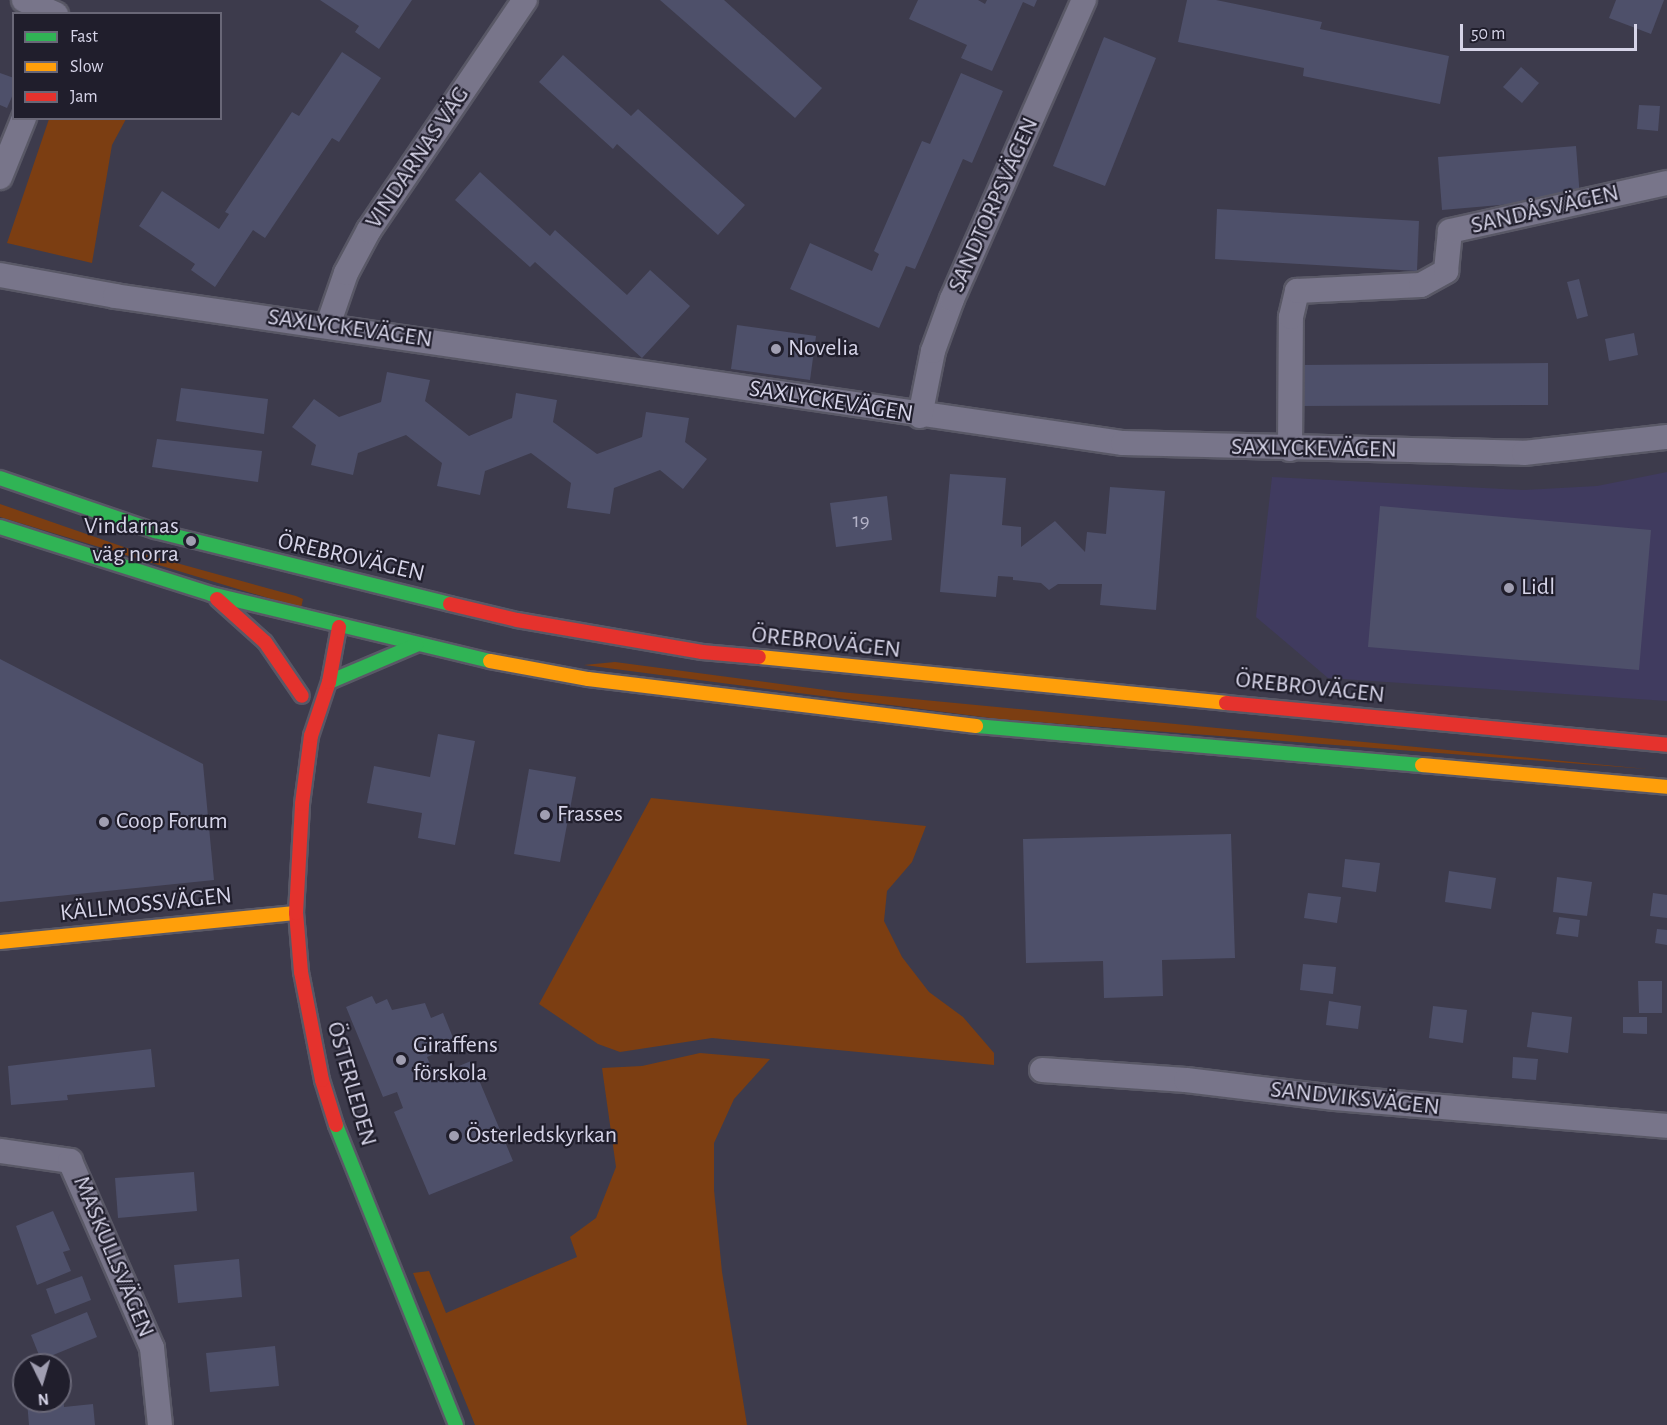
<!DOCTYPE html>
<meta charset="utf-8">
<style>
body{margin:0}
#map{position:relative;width:1667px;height:1425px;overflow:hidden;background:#3d3b4c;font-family:"Alegreya Sans",sans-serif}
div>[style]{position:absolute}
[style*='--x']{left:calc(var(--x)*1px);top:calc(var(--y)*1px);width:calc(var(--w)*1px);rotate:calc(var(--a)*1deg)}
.built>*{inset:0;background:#403b5f}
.green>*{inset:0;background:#7c3e12}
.building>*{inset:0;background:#4e506a}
.roads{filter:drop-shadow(2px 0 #595866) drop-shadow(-2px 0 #595866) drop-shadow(0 2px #595866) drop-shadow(0 -2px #595866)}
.street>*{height:24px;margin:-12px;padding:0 12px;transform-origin:12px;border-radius:12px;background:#78758a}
.fast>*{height:14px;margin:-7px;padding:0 7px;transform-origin:7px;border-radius:7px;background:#30b455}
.slow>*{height:14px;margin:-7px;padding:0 7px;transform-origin:7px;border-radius:7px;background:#ff9f0a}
.jam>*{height:14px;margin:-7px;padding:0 7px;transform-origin:7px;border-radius:7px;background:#e5322d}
.dots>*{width:16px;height:16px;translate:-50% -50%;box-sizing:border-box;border:3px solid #201e2c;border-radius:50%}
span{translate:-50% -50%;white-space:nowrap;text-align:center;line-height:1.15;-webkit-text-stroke:4.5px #201e2c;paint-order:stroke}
.number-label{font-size:21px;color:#b4b3c8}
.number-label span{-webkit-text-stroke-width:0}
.street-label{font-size:24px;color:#d6d4e8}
.poi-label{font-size:24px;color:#d6d4e8}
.left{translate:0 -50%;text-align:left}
.right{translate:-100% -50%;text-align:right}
.legend{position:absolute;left:12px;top:12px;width:210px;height:108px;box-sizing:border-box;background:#201e2c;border:2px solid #696777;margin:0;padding:8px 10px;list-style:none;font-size:18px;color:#d6d4e8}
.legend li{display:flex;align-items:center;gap:12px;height:30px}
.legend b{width:30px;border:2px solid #696777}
.north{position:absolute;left:12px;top:1353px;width:60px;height:60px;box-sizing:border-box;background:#201e2c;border:2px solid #696777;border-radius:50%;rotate:175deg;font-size:16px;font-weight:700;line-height:24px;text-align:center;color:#d6d4e8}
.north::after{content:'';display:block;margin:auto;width:21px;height:27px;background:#a09eb1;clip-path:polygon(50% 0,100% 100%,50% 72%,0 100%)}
.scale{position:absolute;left:1460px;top:24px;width:177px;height:27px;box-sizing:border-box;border:3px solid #d6d4e8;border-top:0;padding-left:8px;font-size:18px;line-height:21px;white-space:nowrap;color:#d6d4e8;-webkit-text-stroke:4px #201e2c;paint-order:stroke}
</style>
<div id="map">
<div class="built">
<i style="clip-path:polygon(1667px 472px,1667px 701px,1328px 678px,1256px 617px,1272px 477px,1523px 490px,1597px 486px)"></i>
</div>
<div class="green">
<i style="clip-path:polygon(49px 119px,126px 119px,112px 145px,92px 263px,7px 243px)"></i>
<i style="clip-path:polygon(0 504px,144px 554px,296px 596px,303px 599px,301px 608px,0 517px)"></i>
<i style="clip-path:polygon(615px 662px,840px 692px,1647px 769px,998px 719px,584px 665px)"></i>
<i style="clip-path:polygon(651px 798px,926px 826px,912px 862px,887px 891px,884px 921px,902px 957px,929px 992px,963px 1017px,994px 1053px,994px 1065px,712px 1038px,620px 1052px,598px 1044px,539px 1004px)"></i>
<i style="clip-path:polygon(700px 1053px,770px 1059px,734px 1099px,714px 1143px,714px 1190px,722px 1272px,747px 1425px,475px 1425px,413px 1273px,429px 1271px,446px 1313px,577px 1257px,570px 1237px,596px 1218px,616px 1167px,602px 1068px,642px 1066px)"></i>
</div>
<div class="building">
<i style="clip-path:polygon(320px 0,412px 0,379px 49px,355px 32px,359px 26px)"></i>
<i style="clip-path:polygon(660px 0,724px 0,822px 88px,795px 118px)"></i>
<i style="clip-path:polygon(918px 0,978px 0,985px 4px,987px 0,1037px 0,1034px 7px,1023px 2px,992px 71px,961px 58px,967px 45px,909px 19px)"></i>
<i style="clip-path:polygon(1187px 0,1216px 0,1322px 22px,1320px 29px,1449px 56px,1440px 104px,1303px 76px,1304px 68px,1178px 42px)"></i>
<i style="clip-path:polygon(1616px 0,1664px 0,1651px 34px,1609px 18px)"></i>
<i style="clip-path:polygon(1104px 37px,1156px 58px,1105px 186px,1053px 166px)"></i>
<i style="clip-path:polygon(342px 52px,381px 78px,339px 142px,332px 138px,265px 238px,253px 230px,215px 287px,191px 270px,195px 264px,139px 226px,162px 191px,219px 229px,229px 214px,225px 212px,292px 112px,299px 116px)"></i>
<i style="clip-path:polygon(563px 55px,631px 116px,638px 109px,745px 205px,718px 235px,617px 144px,613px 149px,539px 82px)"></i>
<i style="clip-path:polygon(1521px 67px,1539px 83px,1522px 103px,1503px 87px)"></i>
<i style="clip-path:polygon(0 73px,14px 78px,14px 92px,7px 108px,0 105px)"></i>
<i style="clip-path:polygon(961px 73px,1003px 91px,972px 163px,963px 159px,915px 269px,906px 266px,879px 328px,790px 289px,810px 243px,872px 271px,879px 254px,874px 251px,922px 141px,930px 144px)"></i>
<i style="clip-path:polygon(1639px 105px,1660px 106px,1658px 131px,1637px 129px)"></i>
<i style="clip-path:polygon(1576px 146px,1580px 198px,1442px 210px,1438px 157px)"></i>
<i style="clip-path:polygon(480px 172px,550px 236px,555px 230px,627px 295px,650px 270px,690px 306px,642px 358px,535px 262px,530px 267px,455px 200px)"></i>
<i style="clip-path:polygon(1217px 209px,1419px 221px,1417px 271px,1215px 259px)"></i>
<i style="clip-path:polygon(1579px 279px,1588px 316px,1577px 319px,1567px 282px)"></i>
<i style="clip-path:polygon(737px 325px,816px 336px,810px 380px,731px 369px)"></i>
<i style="clip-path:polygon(1634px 333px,1638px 355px,1609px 361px,1605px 339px)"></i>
<i style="clip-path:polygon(1548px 363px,1548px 405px,1299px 406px,1299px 365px)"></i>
<i style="clip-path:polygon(387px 372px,430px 380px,425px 401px,469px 436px,512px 418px,516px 393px,557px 400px,553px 422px,597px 454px,642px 437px,646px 412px,689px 418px,685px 442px,707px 459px,683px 489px,660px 470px,614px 488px,610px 514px,567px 508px,571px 483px,531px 453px,485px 471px,480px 495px,437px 486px,442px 463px,406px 435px,358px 453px,353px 475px,311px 465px,316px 445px,292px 427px,314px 399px,339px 417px,381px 402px)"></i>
<i style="clip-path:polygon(181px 388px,268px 399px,264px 434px,176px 421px)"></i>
<i style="clip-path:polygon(157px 439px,262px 451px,258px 482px,152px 467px)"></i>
<i style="clip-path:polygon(950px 474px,1006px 478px,1002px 525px,1021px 527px,1021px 547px,1055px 521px,1085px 552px,1087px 532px,1106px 534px,1110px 487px,1165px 491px,1156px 610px,1100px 605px,1102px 584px,1058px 584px,1049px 590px,1041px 583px,1013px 580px,1013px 577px,998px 576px,996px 597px,940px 592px)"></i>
<i style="clip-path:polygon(887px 496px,892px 540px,836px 547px,830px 503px)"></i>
<i style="clip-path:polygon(1380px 506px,1651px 530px,1639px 670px,1368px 647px)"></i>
<i style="clip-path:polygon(0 659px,203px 764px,214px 880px,0 902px)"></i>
<i style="clip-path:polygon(438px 734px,475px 741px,455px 845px,418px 838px,422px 813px,367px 803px,374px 766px,430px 777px)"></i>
<i style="clip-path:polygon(529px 769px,576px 777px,560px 862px,514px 854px)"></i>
<i style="clip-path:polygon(1231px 834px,1235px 958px,1162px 960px,1163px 996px,1104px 998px,1103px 961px,1026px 963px,1023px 839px)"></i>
<i style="clip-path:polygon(1345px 859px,1380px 863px,1376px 892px,1342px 887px)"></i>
<i style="clip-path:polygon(1449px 871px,1496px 878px,1491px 909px,1445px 902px)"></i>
<i style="clip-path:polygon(1557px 877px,1592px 882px,1587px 916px,1553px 912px)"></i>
<i style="clip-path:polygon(1308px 893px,1341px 897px,1337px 923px,1304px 918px)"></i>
<i style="clip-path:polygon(1653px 893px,1667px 895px,1667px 918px,1650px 916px)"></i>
<i style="clip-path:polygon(1559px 917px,1580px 920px,1578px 937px,1556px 934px)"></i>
<i style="clip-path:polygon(1657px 929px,1667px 930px,1667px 945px,1655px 943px)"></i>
<i style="clip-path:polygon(1303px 964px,1336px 967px,1333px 994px,1300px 990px)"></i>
<i style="clip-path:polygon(1638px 981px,1662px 981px,1662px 1013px,1639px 1013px)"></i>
<i style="clip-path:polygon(372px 996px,376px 1004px,387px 999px,392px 1010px,425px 1003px,431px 1018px,443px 1013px,456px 1045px,427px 1057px,435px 1076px,471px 1061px,513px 1161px,429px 1195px,394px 1112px,403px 1108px,397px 1092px,383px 1097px,346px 1007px)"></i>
<i style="clip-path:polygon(1329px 1001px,1361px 1006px,1358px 1029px,1326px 1025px)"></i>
<i style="clip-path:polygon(1433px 1006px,1467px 1010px,1463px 1043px,1429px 1038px)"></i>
<i style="clip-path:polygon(1532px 1012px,1572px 1017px,1568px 1053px,1527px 1047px)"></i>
<i style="clip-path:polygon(1623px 1017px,1647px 1017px,1647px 1034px,1623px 1033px)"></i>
<i style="clip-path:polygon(151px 1049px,155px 1087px,67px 1095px,68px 1100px,11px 1105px,8px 1066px)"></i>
<i style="clip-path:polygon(1513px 1057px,1538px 1059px,1536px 1080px,1512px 1078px)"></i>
<i style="clip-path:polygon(194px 1172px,197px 1211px,118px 1218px,115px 1178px)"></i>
<i style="clip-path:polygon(53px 1211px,70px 1250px,63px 1252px,71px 1271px,37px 1285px,16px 1226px)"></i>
<i style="clip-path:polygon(239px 1259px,242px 1297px,178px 1303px,174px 1265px)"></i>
<i style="clip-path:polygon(82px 1276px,91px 1300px,55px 1314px,46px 1289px)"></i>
<i style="clip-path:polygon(87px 1312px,97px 1337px,41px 1360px,31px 1335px)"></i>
<i style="clip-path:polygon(275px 1346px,279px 1386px,210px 1392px,206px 1353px)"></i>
<i style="clip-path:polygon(63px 1396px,64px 1407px,93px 1404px,95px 1425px,29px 1425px,27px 1401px,60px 1401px)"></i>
</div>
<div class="roads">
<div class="street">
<i style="--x:24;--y:0;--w:35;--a:24"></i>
<i style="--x:0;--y:177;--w:64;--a:-67.9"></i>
<i style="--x:0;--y:275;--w:117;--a:10.3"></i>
<i style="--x:115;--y:296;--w:1019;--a:8.3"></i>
<i style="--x:1123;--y:443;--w:401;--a:1.4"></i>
<i style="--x:1524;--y:453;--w:144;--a:-6.4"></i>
<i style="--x:328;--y:325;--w:55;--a:-70.9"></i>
<i style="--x:346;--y:273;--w:49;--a:-61.9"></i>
<i style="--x:369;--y:230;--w:278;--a:-55.9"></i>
<i style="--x:920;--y:416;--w:66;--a:-78.7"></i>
<i style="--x:933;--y:351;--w:55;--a:-69.9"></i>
<i style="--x:952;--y:299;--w:327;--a:-66.2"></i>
<i style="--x:1290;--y:449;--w:132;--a:-89.6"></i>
<i style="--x:1291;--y:317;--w:27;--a:-77"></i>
<i style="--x:1297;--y:291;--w:124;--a:-2.8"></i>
<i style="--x:1421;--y:285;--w:29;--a:-29"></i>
<i style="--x:1446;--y:271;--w:40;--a:-84.3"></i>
<i style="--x:1450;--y:231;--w:222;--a:-12.5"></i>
<i style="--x:1042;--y:1070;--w:144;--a:4"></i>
<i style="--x:1186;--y:1080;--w:150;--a:6.9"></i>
<i style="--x:1335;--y:1098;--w:333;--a:4.8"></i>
<i style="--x:0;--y:1151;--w:71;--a:8.1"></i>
<i style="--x:70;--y:1161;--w:204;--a:66.3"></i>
<i style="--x:152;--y:1348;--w:77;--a:84.1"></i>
</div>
<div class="fast">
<i style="--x:0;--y:478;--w:164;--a:18.9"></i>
<i style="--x:155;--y:531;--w:304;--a:13.9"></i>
<i style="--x:0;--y:527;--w:221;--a:17.6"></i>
<i style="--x:211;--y:594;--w:287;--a:13.5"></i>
<i style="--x:329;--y:682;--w:95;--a:-23"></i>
<i style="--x:976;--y:726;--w:448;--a:5"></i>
<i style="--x:336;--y:1125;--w:323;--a:68.2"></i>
</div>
<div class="slow">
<i style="--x:759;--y:657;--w:469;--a:5.6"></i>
<i style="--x:490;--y:661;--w:100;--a:10.4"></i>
<i style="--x:588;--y:679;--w:391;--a:6.9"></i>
<i style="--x:1422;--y:765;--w:246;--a:5.1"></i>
<i style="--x:0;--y:942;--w:297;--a:-5.6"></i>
</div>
<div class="jam">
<i style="--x:217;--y:599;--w:64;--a:41.9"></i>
<i style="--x:265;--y:642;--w:65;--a:55.6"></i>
<i style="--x:450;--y:604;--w:69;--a:13.4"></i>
<i style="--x:517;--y:620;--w:188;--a:9.8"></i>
<i style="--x:702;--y:652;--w:57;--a:5"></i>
<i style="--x:1226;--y:703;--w:443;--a:5.4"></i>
<i style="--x:336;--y:1125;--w:47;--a:-107.3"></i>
<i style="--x:322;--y:1080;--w:110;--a:-101"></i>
<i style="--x:301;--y:972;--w:59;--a:-94.8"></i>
<i style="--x:296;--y:913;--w:109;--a:-86.8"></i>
<i style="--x:302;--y:804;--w:69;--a:-82.5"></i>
<i style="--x:311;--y:736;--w:57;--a:-71.6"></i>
<i style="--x:329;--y:682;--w:56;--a:-79.7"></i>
</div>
</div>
<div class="dots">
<i style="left:776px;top:349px;background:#a09eb1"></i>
<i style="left:191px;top:541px;background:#a09eb1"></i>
<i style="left:1509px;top:588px;background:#a09eb1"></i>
<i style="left:545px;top:815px;background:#a09eb1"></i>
<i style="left:104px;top:822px;background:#a09eb1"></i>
<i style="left:401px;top:1060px;background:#a09eb1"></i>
<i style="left:454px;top:1136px;background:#a09eb1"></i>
</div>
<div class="number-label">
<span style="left:861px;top:521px">19</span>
</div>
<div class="street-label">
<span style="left:418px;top:158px;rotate:-56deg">VINDARNAS VÄG</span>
<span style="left:994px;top:205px;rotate:-66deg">SANDTORPSVÄGEN</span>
<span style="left:1545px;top:210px;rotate:-13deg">SANDÅSVÄGEN</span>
<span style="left:350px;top:329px;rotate:8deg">SAXLYCKEVÄGEN</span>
<span style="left:831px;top:402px;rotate:9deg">SAXLYCKEVÄGEN</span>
<span style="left:1314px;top:449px;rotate:1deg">SAXLYCKEVÄGEN</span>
<span style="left:351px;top:558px;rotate:13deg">ÖREBROVÄGEN</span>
<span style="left:826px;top:643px;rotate:6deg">ÖREBROVÄGEN</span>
<span style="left:1310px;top:688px;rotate:6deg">ÖREBROVÄGEN</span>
<span style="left:146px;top:905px;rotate:-6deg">KÄLLMOSSVÄGEN</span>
<span style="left:351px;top:1084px;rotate:74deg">ÖSTERLEDEN</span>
<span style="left:1355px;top:1099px;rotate:6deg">SANDVIKSVÄGEN</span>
<span style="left:113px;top:1257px;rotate:67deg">MASKULLSVÄGEN</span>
</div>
<div class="poi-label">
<span class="left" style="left:788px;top:349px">Novelia</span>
<span class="right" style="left:179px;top:541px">Vindarnas<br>väg norra</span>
<span class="left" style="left:1521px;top:588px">Lidl</span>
<span class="left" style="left:557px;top:815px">Frasses</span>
<span class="left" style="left:116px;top:822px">Coop Forum</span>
<span class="left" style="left:413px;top:1060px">Giraffens<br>förskola</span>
<span class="left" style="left:466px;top:1136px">Österledskyrkan</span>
</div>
<ul class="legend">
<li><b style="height:8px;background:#30b455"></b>Fast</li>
<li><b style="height:8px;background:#ff9f0a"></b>Slow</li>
<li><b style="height:8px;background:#e5322d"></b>Jam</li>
</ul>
<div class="north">N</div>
<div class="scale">50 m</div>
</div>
